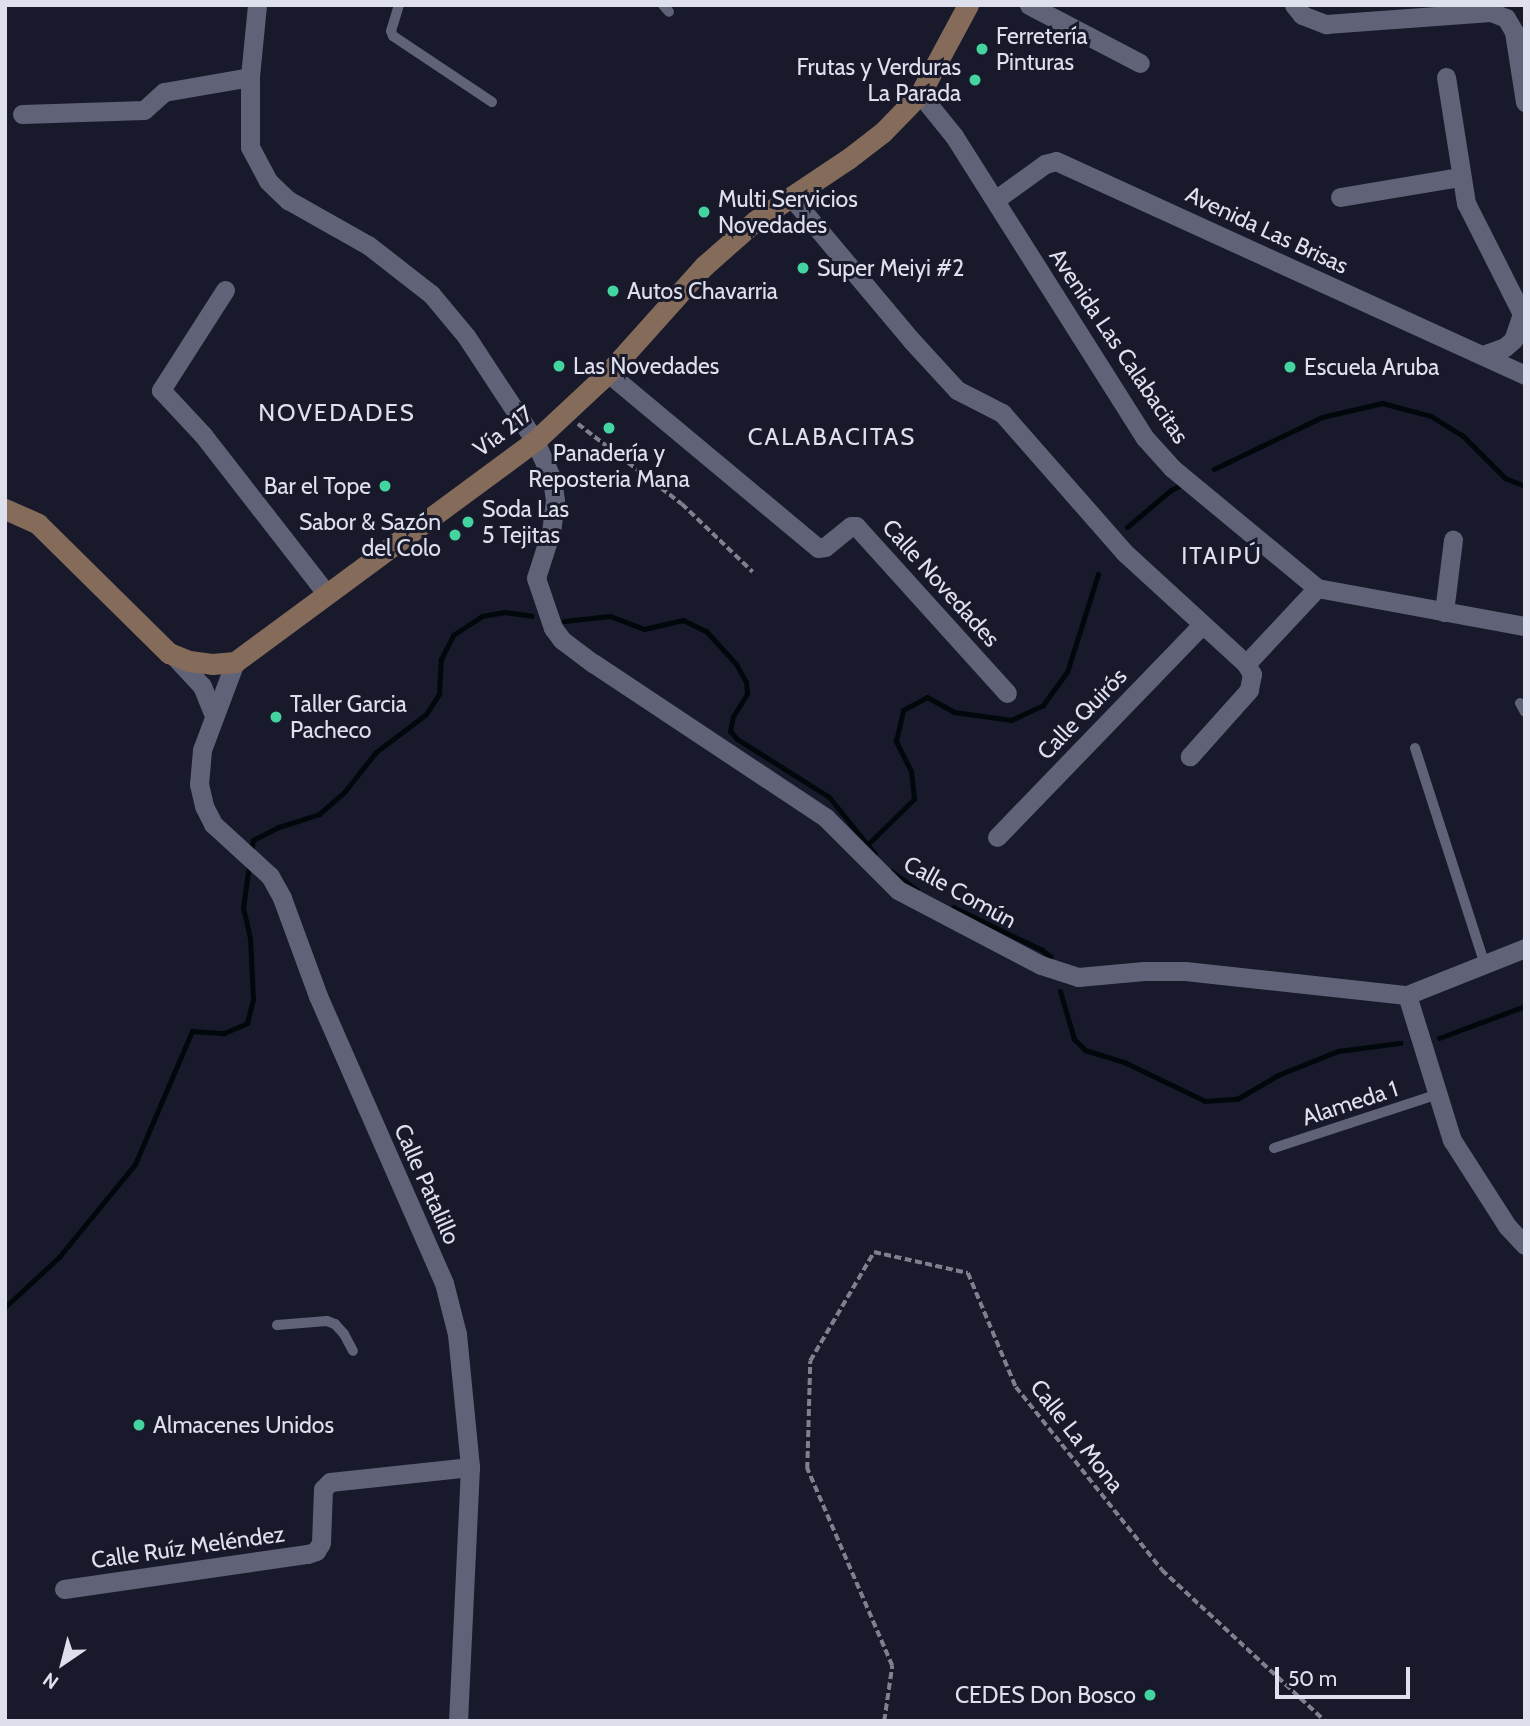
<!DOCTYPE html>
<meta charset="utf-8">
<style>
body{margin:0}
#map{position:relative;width:1530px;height:1726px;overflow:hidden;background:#18192b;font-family:Cabin,sans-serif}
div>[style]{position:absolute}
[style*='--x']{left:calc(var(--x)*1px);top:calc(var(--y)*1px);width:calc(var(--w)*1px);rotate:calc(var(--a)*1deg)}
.stream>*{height:5px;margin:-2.5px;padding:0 2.5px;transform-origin:2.5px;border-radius:2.5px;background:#00080c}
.path>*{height:3.5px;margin-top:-1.75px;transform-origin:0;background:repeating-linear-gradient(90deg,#7f808f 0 7px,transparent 0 10.5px)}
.service>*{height:10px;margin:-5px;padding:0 5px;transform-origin:5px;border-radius:5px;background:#606278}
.minor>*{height:19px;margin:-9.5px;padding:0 9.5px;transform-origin:9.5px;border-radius:9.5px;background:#606278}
.secondary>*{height:21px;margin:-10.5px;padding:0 10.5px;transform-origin:10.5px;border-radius:10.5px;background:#846b5a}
.dots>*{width:19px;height:19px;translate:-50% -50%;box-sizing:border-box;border:4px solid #18192b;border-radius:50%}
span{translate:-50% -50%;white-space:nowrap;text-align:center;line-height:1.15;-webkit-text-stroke:6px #18192b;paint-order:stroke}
.poi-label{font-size:23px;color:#dfe0ed}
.left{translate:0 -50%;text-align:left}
.right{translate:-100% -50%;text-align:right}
.street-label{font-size:23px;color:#dfe0ed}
.neighbourhood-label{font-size:24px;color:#dfe0ed;letter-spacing:2px}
.frame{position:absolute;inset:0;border:7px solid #dfe0ed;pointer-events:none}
.north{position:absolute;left:28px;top:1628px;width:70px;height:70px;-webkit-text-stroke:5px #18192b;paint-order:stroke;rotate:215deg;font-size:19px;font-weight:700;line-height:28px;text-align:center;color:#dfe0ed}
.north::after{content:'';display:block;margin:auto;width:24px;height:32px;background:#dfe0ed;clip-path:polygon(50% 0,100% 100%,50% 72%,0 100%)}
.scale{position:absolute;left:1275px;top:1667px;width:135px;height:32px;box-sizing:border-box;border:4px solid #dfe0ed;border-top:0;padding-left:9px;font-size:21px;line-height:24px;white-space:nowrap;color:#dfe0ed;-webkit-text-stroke:5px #18192b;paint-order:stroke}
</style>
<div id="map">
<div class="stream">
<i style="--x:1214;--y:469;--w:120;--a:-25.7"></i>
<i style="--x:1322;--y:417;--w:62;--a:-13.1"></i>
<i style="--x:1382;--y:403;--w:51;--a:14.9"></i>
<i style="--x:1431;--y:416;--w:36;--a:32"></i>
<i style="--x:1462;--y:435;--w:61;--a:45"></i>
<i style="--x:1505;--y:478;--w:22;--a:22"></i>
<i style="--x:1127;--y:527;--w:57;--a:-40.1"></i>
<i style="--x:1171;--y:490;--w:16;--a:-27"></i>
<i style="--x:564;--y:621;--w:46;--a:-6.2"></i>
<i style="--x:610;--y:616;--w:36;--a:21"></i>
<i style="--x:644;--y:629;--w:40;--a:-13"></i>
<i style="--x:683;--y:620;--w:25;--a:26"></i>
<i style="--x:706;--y:631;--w:45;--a:47.7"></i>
<i style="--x:736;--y:664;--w:21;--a:61"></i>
<i style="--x:746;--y:682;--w:12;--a:85"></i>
<i style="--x:747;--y:694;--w:26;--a:122"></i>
<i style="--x:733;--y:716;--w:15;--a:101"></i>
<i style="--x:730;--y:731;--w:11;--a:49"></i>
<i style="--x:737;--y:739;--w:109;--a:32.2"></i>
<i style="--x:829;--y:797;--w:73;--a:51.1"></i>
<i style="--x:867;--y:845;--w:66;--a:-44.4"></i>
<i style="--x:914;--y:799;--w:28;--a:-96"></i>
<i style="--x:911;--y:771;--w:34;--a:-117"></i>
<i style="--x:896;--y:741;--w:32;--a:-77"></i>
<i style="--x:903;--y:710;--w:27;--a:-28"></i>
<i style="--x:927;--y:697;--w:31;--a:29"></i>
<i style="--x:954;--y:712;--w:58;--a:8"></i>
<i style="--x:1011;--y:720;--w:35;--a:-25"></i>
<i style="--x:1043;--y:705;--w:41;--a:-54"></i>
<i style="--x:1067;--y:672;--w:103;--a:-72.4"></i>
<i style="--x:251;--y:852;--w:12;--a:-81"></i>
<i style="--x:253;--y:840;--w:29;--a:-27"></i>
<i style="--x:279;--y:827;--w:42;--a:-18"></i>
<i style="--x:319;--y:814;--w:35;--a:-41"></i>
<i style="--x:345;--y:791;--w:50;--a:-51.5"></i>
<i style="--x:376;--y:752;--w:63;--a:-37.2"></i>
<i style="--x:426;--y:714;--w:24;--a:-57"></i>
<i style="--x:439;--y:694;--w:35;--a:-87"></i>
<i style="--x:441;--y:659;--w:27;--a:-63"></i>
<i style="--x:453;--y:635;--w:35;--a:-33"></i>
<i style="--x:482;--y:616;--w:23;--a:-10"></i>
<i style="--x:505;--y:612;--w:27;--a:8"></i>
<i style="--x:891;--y:871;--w:32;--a:36"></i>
<i style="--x:953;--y:907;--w:99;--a:25.8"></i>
<i style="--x:1042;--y:950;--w:11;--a:38"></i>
<i style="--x:1060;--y:991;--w:50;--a:73.7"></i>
<i style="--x:1074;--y:1039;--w:16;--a:45"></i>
<i style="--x:1085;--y:1050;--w:41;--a:17.1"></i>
<i style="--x:1124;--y:1062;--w:90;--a:25.7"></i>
<i style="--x:1205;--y:1101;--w:32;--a:-4"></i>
<i style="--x:1237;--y:1099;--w:48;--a:-30.3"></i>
<i style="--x:1278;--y:1075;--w:65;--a:-21.8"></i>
<i style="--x:1338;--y:1051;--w:63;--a:-7.4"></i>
<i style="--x:1439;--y:1038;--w:92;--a:-20.4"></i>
<i style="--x:5;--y:1307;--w:74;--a:-42.8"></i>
<i style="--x:59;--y:1257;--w:120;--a:-50.7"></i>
<i style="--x:135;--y:1164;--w:145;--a:-66.8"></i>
<i style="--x:192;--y:1031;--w:32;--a:4"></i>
<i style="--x:224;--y:1033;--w:25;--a:-23"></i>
<i style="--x:247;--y:1023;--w:25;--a:-76"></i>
<i style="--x:253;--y:999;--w:61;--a:-92.8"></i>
<i style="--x:250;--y:938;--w:31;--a:-103"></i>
<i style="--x:243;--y:908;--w:43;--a:-82.1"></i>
</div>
<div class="path">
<i style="--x:578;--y:424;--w:131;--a:37.6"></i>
<i style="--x:682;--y:504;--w:98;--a:43.8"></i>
<i style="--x:884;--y:1721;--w:56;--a:-81.7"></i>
<i style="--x:892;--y:1666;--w:215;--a:-113.3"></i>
<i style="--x:807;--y:1469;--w:108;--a:-88.4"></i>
<i style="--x:810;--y:1361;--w:126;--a:-59.6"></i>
<i style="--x:874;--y:1252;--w:96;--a:12.6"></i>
<i style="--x:968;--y:1273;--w:124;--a:67.2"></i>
<i style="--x:1016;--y:1387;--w:234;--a:51.4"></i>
<i style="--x:1162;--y:1570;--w:222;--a:42.8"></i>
</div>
<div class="service">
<i style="--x:399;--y:5;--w:27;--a:107"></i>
<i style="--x:391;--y:31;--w:5;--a:68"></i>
<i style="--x:393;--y:36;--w:119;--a:33.7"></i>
<i style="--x:663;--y:5;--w:9;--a:49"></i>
<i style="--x:1520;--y:703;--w:10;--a:61"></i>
<i style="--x:1415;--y:748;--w:228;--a:72.1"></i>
<i style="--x:1274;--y:1148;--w:173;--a:-18.2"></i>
<i style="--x:277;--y:1325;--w:50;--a:-4.6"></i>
<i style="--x:327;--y:1321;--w:9;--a:21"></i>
<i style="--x:335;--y:1324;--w:13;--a:48"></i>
<i style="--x:344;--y:1334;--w:19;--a:62"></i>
</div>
<div class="minor">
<i style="--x:257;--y:5;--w:72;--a:95.6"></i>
<i style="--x:250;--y:77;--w:70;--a:90"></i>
<i style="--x:250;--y:147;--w:38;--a:62"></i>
<i style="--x:268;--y:181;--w:28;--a:44"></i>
<i style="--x:288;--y:200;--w:92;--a:29.4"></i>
<i style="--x:368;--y:245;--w:80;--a:37.9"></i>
<i style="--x:431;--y:294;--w:55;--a:50.2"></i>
<i style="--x:466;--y:336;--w:126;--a:56.7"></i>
<i style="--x:535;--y:441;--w:42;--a:65.9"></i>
<i style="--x:552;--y:479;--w:21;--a:82"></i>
<i style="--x:555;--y:500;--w:31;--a:97"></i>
<i style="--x:551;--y:531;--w:49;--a:107.7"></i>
<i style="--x:536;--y:578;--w:53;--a:71.2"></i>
<i style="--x:553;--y:628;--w:15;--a:53"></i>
<i style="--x:562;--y:640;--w:39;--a:37"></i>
<i style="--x:593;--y:663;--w:280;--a:33.6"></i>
<i style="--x:826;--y:818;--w:102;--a:45"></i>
<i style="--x:898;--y:890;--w:161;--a:27.7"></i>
<i style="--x:1041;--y:965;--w:39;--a:18"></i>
<i style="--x:1078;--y:977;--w:66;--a:-5.2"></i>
<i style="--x:1144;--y:971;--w:41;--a:0"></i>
<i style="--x:1185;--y:971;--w:223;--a:6.2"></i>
<i style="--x:1407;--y:995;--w:127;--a:-21.7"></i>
<i style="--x:1029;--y:5;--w:125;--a:27.6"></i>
<i style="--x:1294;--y:5;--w:13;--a:51"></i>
<i style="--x:1302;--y:15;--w:26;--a:21"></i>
<i style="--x:1326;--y:24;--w:165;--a:-4.2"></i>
<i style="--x:1491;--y:12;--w:16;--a:22"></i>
<i style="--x:1506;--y:18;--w:16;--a:60"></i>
<i style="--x:1514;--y:32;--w:71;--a:81.1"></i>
<i style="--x:1446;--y:77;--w:128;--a:81"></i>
<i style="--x:1466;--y:203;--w:131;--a:63.2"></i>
<i style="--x:920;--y:94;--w:54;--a:51"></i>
<i style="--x:954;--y:136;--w:357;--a:57.7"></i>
<i style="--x:1145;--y:438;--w:40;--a:48"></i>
<i style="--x:1172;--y:468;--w:188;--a:39.6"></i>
<i style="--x:1317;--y:588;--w:211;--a:10.4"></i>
<i style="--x:22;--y:114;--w:122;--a:-1.9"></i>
<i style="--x:144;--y:110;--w:27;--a:-42"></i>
<i style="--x:164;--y:92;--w:87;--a:-9.9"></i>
<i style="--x:1340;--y:197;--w:122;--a:-9.5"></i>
<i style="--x:792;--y:198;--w:187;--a:50"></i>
<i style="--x:912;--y:341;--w:67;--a:47.4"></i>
<i style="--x:957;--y:390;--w:51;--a:27.1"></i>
<i style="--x:1002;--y:413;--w:186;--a:48.7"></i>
<i style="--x:1125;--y:553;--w:164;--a:42.5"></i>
<i style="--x:1246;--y:664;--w:12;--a:59"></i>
<i style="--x:1252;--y:674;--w:16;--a:101"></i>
<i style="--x:1249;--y:690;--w:89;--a:131.8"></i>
<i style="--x:995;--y:200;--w:62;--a:-35.8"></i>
<i style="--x:1045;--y:164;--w:11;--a:-15"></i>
<i style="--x:1056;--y:161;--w:516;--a:24.53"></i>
<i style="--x:225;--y:290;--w:119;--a:122.6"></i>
<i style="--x:161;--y:390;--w:62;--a:47"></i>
<i style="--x:203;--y:435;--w:202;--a:52.1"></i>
<i style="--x:1483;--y:355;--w:23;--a:-20"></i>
<i style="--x:1505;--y:347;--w:11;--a:-41"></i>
<i style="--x:1513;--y:340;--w:28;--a:-71"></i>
<i style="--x:608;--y:373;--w:273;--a:39.8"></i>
<i style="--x:818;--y:548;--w:7;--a:-8"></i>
<i style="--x:825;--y:547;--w:33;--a:-39"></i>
<i style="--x:851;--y:526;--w:5;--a:0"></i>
<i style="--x:856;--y:526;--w:225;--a:47.9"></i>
<i style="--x:1444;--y:612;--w:73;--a:-82.9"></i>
<i style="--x:174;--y:656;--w:41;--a:47"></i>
<i style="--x:202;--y:686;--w:31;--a:68"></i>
<i style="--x:235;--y:662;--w:94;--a:110.6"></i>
<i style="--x:202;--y:750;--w:34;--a:95"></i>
<i style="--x:199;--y:784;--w:23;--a:77"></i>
<i style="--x:204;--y:806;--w:20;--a:63"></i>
<i style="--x:213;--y:824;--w:77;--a:42.4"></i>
<i style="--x:270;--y:876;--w:25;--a:61"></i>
<i style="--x:282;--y:898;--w:104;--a:69.8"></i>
<i style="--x:318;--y:996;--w:313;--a:66.3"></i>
<i style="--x:444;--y:1283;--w:53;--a:75.7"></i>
<i style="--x:457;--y:1334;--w:134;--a:84.4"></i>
<i style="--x:470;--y:1467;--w:254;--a:92.7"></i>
<i style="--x:1246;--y:664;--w:104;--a:-46.9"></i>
<i style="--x:997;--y:837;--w:295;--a:-46"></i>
<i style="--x:1407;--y:995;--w:152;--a:72.8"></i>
<i style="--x:1452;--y:1140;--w:102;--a:57.4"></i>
<i style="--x:1507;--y:1226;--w:26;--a:47"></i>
<i style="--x:64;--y:1589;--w:246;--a:-8.2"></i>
<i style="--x:308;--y:1554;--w:9;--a:-21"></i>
<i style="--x:316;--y:1551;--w:9;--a:-58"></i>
<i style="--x:321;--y:1543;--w:54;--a:-87.9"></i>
<i style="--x:323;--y:1489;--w:10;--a:-45"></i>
<i style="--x:330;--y:1482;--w:141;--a:-6.1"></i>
</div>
<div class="secondary">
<i style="--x:5;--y:509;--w:36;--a:24"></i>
<i style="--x:38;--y:524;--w:184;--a:44.6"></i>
<i style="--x:169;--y:653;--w:22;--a:22"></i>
<i style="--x:189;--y:661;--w:23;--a:7"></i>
<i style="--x:212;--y:664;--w:23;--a:-5"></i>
<i style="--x:235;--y:662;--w:373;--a:-36.4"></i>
<i style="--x:535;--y:441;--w:100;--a:-43"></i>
<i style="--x:608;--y:373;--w:144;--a:-48.1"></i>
<i style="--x:704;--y:266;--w:68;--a:-41.4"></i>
<i style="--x:755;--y:221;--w:112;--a:-33.7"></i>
<i style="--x:848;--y:159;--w:44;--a:-37.6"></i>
<i style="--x:883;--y:132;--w:53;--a:-45.8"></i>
<i style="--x:920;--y:94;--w:101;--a:-61.7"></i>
</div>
<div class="dots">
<i style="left:982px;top:49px;background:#43d4a0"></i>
<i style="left:975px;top:80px;background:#43d4a0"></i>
<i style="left:704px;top:212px;background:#43d4a0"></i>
<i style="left:803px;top:268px;background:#43d4a0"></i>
<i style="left:613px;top:291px;background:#43d4a0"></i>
<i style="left:559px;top:366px;background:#43d4a0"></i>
<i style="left:1290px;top:367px;background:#43d4a0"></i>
<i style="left:609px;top:428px;background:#43d4a0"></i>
<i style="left:385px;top:486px;background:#43d4a0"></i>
<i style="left:468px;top:522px;background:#43d4a0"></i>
<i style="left:455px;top:535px;background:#43d4a0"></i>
<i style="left:276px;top:717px;background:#43d4a0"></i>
<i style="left:139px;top:1425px;background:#43d4a0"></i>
<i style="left:1150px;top:1695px;background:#43d4a0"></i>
</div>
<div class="poi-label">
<span class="left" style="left:996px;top:49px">Ferretería<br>Pinturas</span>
<span class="right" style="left:961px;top:80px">Frutas y Verduras<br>La Parada</span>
<span class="left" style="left:718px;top:212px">Multi Servicios<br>Novedades</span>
<span class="left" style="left:817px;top:268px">Super Meiyi #2</span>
<span class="left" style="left:627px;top:291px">Autos Chavarria</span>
<span class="left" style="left:573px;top:366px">Las Novedades</span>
<span class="left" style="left:1304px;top:367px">Escuela Aruba</span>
<span style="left:609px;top:466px">Panadería y<br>Reposteria Mana</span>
<span class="right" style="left:371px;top:486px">Bar el Tope</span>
<span class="left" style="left:482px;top:522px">Soda Las<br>5 Tejitas</span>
<span class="right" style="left:441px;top:535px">Sabor &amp; Sazón<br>del Colo</span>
<span class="left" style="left:290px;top:717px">Taller Garcia<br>Pacheco</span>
<span class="left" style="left:153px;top:1425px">Almacenes Unidos</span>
<span class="right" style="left:1136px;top:1695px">CEDES Don Bosco</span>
</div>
<div class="street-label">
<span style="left:1267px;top:230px;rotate:25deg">Avenida Las Brisas</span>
<span style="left:1119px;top:346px;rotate:56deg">Avenida Las Calabacitas</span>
<span style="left:503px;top:431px;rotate:-37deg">Vía 217</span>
<span style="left:941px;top:583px;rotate:48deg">Calle Novedades</span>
<span style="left:1082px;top:714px;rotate:-46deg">Calle Quirós</span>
<span style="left:960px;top:892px;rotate:29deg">Calle Común</span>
<span style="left:1350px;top:1103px;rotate:-18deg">Alameda 1</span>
<span style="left:427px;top:1184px;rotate:66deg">Calle Patalillo</span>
<span style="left:1077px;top:1436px;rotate:52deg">Calle La Mona</span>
<span style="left:188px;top:1547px;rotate:-8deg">Calle Ruíz Meléndez</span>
</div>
<div class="neighbourhood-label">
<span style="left:337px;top:413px">NOVEDADES</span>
<span style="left:832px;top:437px">CALABACITAS</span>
<span style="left:1222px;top:556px">ITAIPÚ</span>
</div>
<div class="frame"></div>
<div class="north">N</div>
<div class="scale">50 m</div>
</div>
